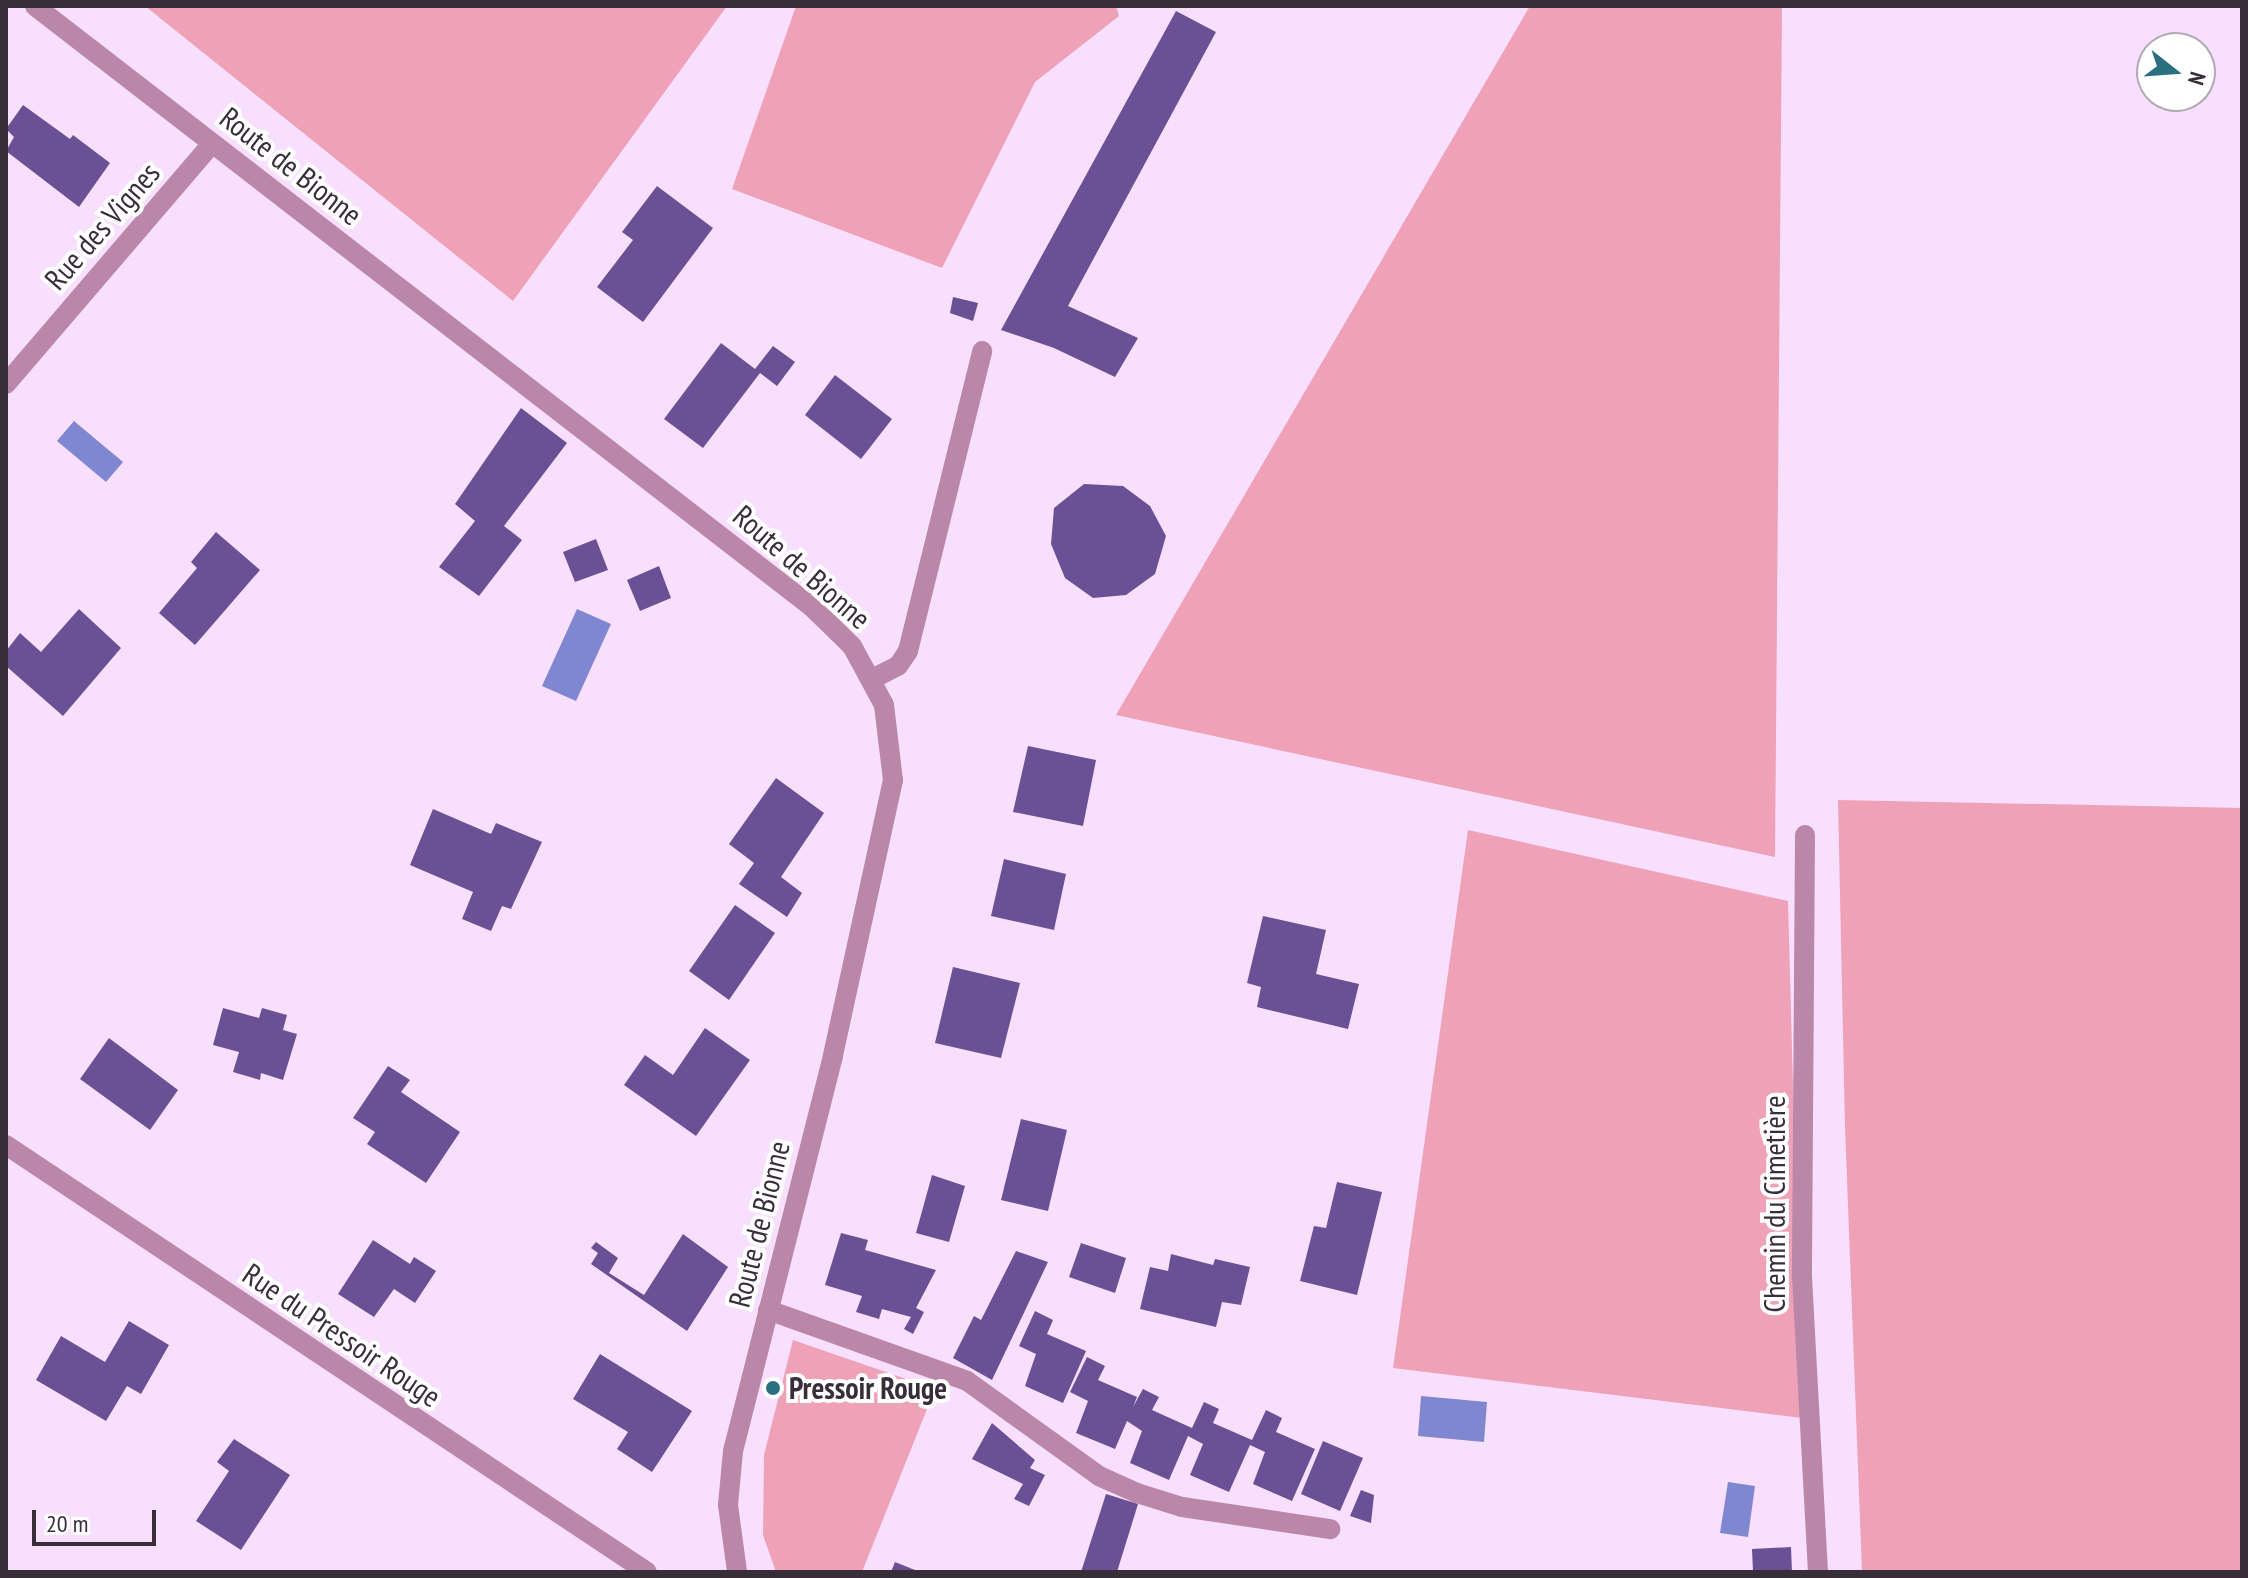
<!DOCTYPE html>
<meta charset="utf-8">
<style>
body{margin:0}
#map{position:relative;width:2248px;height:1578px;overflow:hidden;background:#f8dffe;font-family:"PT Sans Narrow",sans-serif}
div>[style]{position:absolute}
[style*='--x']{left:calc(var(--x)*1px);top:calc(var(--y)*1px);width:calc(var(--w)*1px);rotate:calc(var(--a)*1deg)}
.green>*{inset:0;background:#eea1b7}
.water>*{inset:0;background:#7f87d0}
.building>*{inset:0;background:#6a5195}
.minor>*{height:20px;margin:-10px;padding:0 10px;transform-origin:10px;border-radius:10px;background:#ba87a8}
.dots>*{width:22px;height:22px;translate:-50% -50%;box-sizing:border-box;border:4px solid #fff;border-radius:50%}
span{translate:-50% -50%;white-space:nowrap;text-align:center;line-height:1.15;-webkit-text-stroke:8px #fff;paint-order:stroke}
.street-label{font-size:30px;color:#372e3a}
.poi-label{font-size:30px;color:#372e3a;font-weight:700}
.left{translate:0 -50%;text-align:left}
.frame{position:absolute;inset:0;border:8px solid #372e3a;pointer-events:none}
.north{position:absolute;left:2136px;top:32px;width:80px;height:80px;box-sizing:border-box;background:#fff;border:2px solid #afabb0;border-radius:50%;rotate:107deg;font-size:22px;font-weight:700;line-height:32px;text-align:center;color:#372e3a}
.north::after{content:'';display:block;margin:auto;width:28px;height:36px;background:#2b7080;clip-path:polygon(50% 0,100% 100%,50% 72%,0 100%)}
.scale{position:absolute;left:32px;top:1510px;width:124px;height:36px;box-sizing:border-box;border:4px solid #372e3a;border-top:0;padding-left:10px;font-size:24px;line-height:28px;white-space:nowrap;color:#372e3a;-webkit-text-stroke:6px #fff;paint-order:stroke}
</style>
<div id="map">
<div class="green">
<i style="clip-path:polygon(145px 6px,727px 6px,513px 301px)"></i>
<i style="clip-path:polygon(796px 6px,1116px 6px,1119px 16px,1035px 82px,942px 268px,732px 189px)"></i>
<i style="clip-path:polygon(1530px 6px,1782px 6px,1775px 857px,1116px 715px)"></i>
<i style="clip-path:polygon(1838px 800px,2242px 808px,2242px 1572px,1862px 1572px,1845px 1127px)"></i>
<i style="clip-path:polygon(1468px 830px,1788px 901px,1802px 1418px,1393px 1368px)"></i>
<i style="clip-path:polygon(793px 1340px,935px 1389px,862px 1572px,776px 1572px,763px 1535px,764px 1455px)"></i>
</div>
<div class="water">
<i style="clip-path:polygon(74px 421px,123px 462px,106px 482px,57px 441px)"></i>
<i style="clip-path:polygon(577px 609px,611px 624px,576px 701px,542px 686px)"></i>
<i style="clip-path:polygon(1421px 1396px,1487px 1402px,1484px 1442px,1418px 1436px)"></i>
<i style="clip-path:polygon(1728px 1482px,1755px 1486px,1748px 1537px,1720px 1533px)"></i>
</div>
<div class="building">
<i style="clip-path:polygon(1176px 11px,1216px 32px,1068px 306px,1138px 338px,1115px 377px,1054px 348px,1001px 330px)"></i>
<i style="clip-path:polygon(23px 105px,70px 139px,73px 135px,110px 163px,79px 207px,6px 151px,14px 137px,6px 129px)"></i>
<i style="clip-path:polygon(657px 186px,713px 228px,643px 322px,597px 287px,633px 240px,622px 232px)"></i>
<i style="clip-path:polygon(953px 297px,978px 303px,973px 321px,950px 313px)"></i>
<i style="clip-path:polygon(721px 343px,755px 369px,773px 346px,795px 362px,777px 386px,760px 373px,703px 448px,664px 419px)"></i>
<i style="clip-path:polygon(835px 375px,892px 419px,861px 459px,805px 415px)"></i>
<i style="clip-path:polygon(521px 408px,567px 443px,504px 526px,522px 540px,479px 596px,439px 567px,475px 521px,455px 504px)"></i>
<i style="clip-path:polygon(1084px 484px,1123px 486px,1150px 506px,1166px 536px,1155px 574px,1126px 595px,1093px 598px,1065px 578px,1051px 544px,1054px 508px)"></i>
<i style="clip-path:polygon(216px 532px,260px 570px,195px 645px,159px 613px,197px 568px,191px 562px)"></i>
<i style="clip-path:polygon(596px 539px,608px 570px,575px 582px,563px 552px)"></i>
<i style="clip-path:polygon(659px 566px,671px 598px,640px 611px,627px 580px)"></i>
<i style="clip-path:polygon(79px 609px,121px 648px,63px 716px,6px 666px,6px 651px,20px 633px,41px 652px)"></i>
<i style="clip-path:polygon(1028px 746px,1096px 760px,1083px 826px,1013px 812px)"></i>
<i style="clip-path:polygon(776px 778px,824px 813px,781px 877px,802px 893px,787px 917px,739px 884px,754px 863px,729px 844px)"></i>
<i style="clip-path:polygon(433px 809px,491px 834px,496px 823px,542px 842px,511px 909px,502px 906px,491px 931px,462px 919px,473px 892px,410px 865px)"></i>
<i style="clip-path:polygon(1004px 859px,1066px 874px,1054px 930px,991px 916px)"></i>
<i style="clip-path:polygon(735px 905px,775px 933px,729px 1000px,689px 971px)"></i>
<i style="clip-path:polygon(1263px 916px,1326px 930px,1316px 974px,1359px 984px,1348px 1029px,1257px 1007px,1261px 987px,1247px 983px)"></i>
<i style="clip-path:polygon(953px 967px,1020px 983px,1001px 1058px,935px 1043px)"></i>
<i style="clip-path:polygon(223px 1008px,259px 1018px,262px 1008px,287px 1015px,283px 1030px,297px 1034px,283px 1080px,261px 1073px,260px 1080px,233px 1072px,239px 1052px,213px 1045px)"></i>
<i style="clip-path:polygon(705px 1028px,750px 1060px,696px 1136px,624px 1085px,645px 1055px,673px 1075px)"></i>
<i style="clip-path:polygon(109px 1038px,178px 1090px,150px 1130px,80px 1079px)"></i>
<i style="clip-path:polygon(388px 1066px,410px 1080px,401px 1092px,460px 1132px,426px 1183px,367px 1144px,375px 1132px,353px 1118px)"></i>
<i style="clip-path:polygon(1021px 1119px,1067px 1130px,1048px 1211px,1001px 1200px)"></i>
<i style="clip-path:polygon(932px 1175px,965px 1186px,949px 1242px,916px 1233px)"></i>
<i style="clip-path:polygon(1337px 1182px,1382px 1192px,1357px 1295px,1300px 1281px,1314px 1226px,1326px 1228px)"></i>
<i style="clip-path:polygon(841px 1233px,868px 1240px,865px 1250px,936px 1270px,916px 1308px,924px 1312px,913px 1334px,904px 1329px,911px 1317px,882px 1309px,879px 1319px,856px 1312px,862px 1296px,825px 1285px)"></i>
<i style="clip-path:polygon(683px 1234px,728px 1267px,687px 1331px,591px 1264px,598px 1253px,591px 1248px,596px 1242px,618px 1258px,609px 1273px,644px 1295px)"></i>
<i style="clip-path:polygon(373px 1240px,410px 1264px,414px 1257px,436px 1271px,415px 1303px,394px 1289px,374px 1317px,338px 1294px)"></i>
<i style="clip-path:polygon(1081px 1243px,1126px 1258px,1115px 1293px,1069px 1277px)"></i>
<i style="clip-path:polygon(1016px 1251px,1048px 1262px,992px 1380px,953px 1358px,974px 1316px,981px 1320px)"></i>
<i style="clip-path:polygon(1171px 1254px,1213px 1265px,1215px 1259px,1250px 1267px,1241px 1305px,1222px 1302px,1216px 1327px,1140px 1309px,1150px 1267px,1168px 1271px)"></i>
<i style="clip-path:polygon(1035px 1311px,1053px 1320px,1047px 1334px,1086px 1351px,1063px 1403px,1025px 1386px,1036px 1354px,1019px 1346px)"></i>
<i style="clip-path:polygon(129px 1321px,169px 1345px,141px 1394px,127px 1386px,106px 1421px,36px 1380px,61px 1336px,105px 1362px)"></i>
<i style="clip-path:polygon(600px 1354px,692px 1411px,652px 1472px,617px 1449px,628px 1432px,573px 1399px)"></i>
<i style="clip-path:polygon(1087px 1357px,1105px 1366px,1098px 1380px,1137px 1397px,1133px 1407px,1143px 1389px,1159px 1397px,1152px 1410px,1192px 1428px,1204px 1402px,1219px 1409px,1213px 1423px,1252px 1440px,1266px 1410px,1282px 1418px,1276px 1432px,1315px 1449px,1292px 1501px,1253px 1484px,1265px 1452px,1250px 1445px,1229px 1492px,1190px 1475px,1203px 1444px,1188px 1436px,1169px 1480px,1130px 1463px,1142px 1431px,1127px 1421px,1115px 1449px,1076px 1433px,1088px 1401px,1070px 1392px)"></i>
<i style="clip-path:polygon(992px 1423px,1035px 1460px,1030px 1468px,1045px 1475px,1029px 1506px,1014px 1499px,1023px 1484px,972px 1459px)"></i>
<i style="clip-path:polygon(234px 1439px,290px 1475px,241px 1550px,196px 1521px,229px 1471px,217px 1462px)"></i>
<i style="clip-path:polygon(1323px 1441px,1363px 1458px,1340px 1511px,1301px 1494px)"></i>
<i style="clip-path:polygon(1361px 1490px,1374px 1495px,1371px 1523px,1350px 1516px)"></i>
<i style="clip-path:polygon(1106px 1494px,1138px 1504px,1117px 1572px,1081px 1572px)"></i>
<i style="clip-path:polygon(1791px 1547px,1792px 1572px,1753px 1572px,1752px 1549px)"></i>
<i style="clip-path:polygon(895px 1562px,920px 1572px,891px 1572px)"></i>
</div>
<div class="minor">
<i style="--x:35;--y:6;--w:982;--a:37.72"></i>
<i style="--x:812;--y:607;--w:56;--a:44.3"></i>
<i style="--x:852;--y:646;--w:67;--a:61.5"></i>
<i style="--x:884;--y:705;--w:76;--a:83.2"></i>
<i style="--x:893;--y:780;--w:282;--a:102.3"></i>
<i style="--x:833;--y:1056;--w:407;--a:104.2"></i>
<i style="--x:733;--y:1451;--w:54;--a:95.3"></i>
<i style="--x:728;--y:1505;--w:68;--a:82.3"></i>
<i style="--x:6;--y:384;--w:316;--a:-49.4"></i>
<i style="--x:872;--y:679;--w:29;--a:-27"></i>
<i style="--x:898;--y:666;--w:18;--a:-56"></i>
<i style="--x:908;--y:651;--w:309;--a:-76.1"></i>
<i style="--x:1805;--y:835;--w:442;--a:90.4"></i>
<i style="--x:1802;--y:1277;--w:295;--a:86.9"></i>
<i style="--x:6;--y:1145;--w:770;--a:33.67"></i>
<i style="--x:768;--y:1310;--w:211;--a:19.6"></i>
<i style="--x:967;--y:1381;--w:163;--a:35.7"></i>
<i style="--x:1099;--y:1476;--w:42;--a:24.1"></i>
<i style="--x:1137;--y:1493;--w:47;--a:17.3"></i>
<i style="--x:1182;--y:1507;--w:150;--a:8.5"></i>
</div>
<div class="dots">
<i style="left:773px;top:1388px;background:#2b7080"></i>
</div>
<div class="street-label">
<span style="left:291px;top:166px;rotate:38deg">Route de Bionne</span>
<span style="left:102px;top:226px;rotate:-49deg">Rue des Vignes</span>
<span style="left:802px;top:567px;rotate:41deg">Route de Bionne</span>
<span style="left:1774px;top:1204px;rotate:-90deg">Chemin du Cimetière</span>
<span style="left:759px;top:1224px;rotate:-76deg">Route de Bionne</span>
<span style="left:342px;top:1335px;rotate:34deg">Rue du Pressoir Rouge</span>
</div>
<div class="poi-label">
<span class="left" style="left:789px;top:1388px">Pressoir Rouge</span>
</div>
<div class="frame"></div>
<div class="north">N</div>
<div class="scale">20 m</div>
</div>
